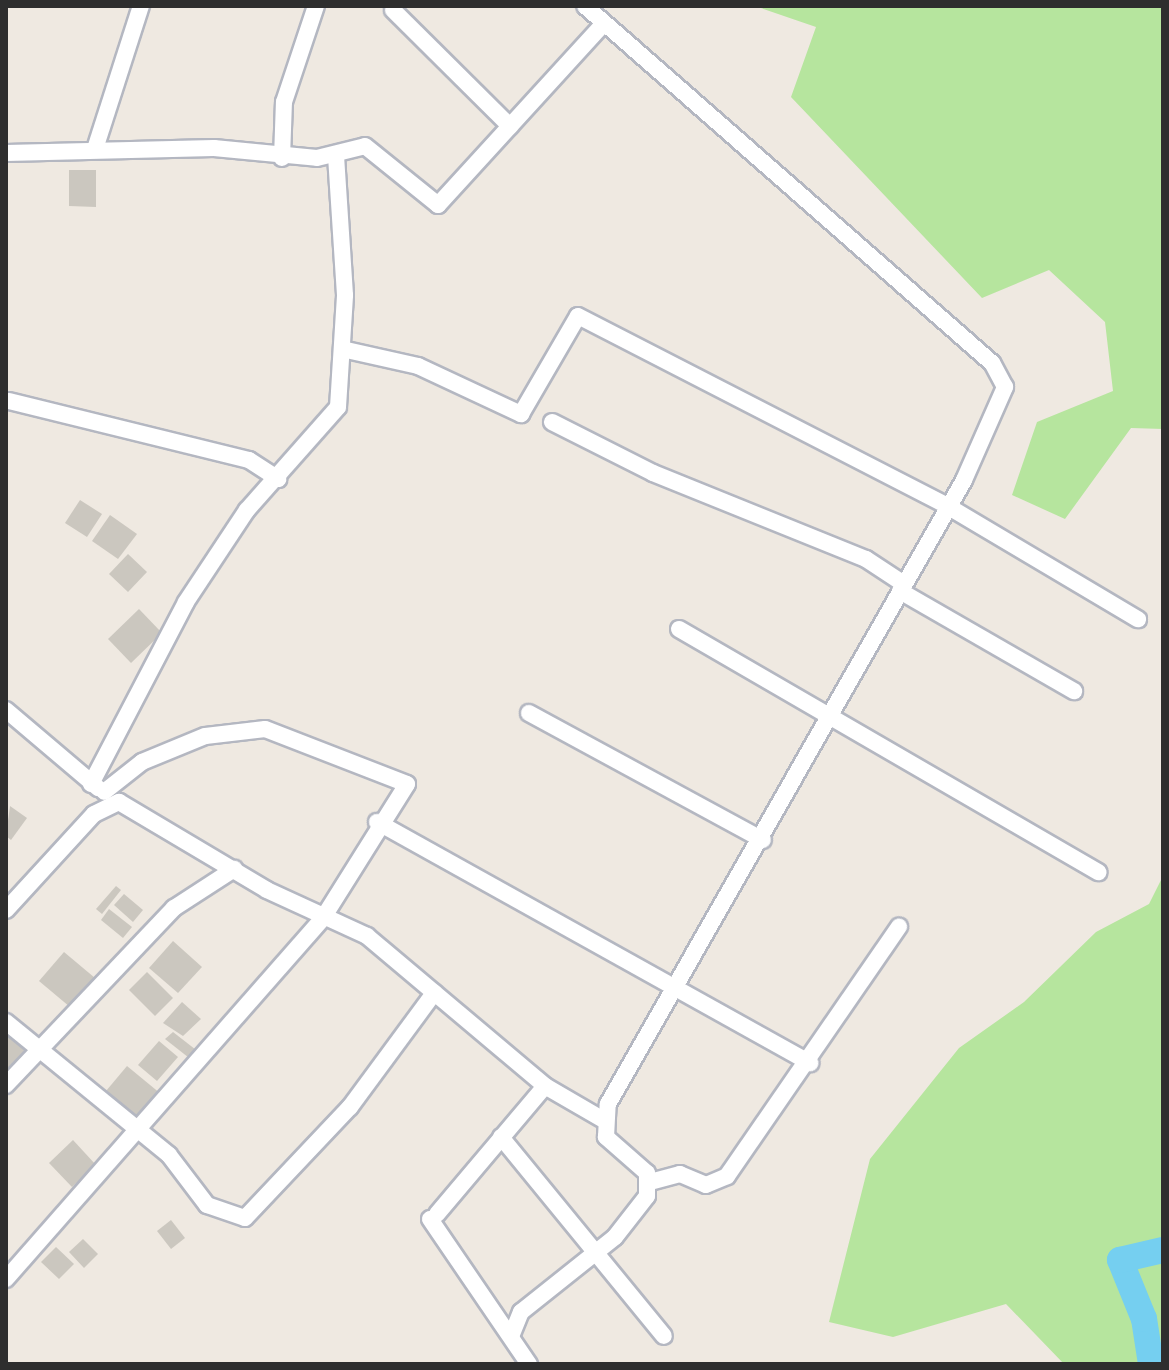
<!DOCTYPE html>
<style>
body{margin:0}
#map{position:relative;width:1169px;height:1370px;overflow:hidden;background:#efe9e1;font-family:Signika,sans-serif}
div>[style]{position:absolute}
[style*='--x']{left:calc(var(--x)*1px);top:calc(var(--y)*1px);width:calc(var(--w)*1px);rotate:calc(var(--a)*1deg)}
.green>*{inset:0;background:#b6e59e}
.river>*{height:26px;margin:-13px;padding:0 13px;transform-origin:13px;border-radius:13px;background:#75cff0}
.building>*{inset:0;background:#cbc7bf}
.roads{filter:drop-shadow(2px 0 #b4b7c1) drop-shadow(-2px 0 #b4b7c1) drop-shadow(0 2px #b4b7c1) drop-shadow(0 -2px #b4b7c1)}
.minor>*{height:16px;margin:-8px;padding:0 8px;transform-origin:8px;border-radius:8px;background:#fff}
span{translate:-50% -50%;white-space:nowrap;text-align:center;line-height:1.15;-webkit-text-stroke:6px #fff;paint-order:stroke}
.frame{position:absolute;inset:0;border:8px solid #2e2e2e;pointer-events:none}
</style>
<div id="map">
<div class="green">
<i style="clip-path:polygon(755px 6px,1163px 6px,1163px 429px,1131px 428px,1065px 519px,1012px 495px,1037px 422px,1113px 391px,1105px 322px,1049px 270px,982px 298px,791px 97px,816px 27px)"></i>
<i style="clip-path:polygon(1163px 876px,1163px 1364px,1064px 1364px,1006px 1304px,893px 1337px,829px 1322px,870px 1159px,959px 1048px,1024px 1002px,1096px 932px,1149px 904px)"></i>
</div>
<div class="river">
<i style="--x:1151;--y:1364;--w:46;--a:-98.8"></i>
<i style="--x:1144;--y:1319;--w:64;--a:-112.1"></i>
<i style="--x:1120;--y:1260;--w:44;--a:-13.1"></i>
</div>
<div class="building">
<i style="clip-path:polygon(69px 170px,96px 170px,96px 207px,69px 206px)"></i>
<i style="clip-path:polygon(80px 500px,102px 514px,87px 537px,65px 523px)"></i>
<i style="clip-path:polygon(110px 515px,137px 534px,118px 559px,92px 541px)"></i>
<i style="clip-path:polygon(128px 554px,147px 572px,128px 592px,109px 574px)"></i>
<i style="clip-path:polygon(139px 609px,162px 633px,131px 663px,108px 639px)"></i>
<i style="clip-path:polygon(10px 806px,27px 818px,11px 840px,6px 836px)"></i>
<i style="clip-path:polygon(116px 886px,121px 890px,102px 914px,96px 909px)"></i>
<i style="clip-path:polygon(124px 894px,143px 910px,133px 922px,114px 905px)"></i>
<i style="clip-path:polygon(109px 909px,132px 927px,123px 938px,101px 920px)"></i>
<i style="clip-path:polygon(173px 941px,202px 967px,178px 993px,149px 968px)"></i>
<i style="clip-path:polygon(64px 952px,95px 978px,70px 1007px,39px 981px)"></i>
<i style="clip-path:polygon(147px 972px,173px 998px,155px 1016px,129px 990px)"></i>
<i style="clip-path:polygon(182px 1002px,201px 1019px,183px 1036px,163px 1023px)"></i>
<i style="clip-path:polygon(6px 1031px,35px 1058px,6px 1082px)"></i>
<i style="clip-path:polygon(173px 1032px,200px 1053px,193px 1061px,165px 1039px)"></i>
<i style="clip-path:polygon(159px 1041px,178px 1057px,157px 1081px,138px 1065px)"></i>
<i style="clip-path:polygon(127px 1066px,161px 1094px,140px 1119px,106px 1091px)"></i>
<i style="clip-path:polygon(73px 1140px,96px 1165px,72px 1187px,49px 1163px)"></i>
<i style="clip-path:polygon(171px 1220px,185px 1238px,171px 1249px,157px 1231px)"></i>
<i style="clip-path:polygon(83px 1239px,98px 1254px,84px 1268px,69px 1252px)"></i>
<i style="clip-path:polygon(56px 1247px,74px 1264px,59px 1279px,41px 1262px)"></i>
</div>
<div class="roads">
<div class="minor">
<i style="--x:393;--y:10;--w:165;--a:44.8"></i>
<i style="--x:95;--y:149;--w:150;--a:-72.2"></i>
<i style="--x:6;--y:153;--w:208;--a:-1.4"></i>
<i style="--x:214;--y:148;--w:103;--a:5.5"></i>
<i style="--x:317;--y:158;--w:49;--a:-14"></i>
<i style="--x:365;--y:146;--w:94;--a:38.9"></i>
<i style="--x:438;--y:205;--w:246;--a:-47.6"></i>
<i style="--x:282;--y:158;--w:56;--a:-88"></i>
<i style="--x:284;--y:102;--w:101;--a:-71.6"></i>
<i style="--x:342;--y:349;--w:78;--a:12.6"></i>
<i style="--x:418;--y:366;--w:114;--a:25"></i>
<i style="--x:521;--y:414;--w:113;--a:-59.8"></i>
<i style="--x:578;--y:316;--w:417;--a:27.2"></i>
<i style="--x:949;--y:507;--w:220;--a:30.7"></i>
<i style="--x:9;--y:401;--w:247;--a:13.8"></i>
<i style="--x:249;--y:460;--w:35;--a:33"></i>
<i style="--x:552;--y:422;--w:113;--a:26.8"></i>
<i style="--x:653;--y:473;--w:230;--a:22"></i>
<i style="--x:866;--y:559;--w:45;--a:33.3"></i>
<i style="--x:900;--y:591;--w:201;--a:29.9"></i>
<i style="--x:679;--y:629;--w:485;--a:30.1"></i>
<i style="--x:6;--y:710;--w:121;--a:40.3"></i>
<i style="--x:529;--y:713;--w:266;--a:28.5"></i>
<i style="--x:91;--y:784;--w:205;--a:-62.4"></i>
<i style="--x:186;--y:602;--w:110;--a:-56.5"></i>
<i style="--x:247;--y:510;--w:137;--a:-48.5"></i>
<i style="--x:338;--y:407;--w:112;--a:-86.4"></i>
<i style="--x:345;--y:295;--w:141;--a:-93.7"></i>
<i style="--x:377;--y:822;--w:496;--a:29.1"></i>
<i style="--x:6;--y:910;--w:130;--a:-47.5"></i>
<i style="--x:94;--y:814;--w:28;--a:-26"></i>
<i style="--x:119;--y:802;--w:172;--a:30.7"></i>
<i style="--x:267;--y:890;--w:110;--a:24.7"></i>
<i style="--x:367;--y:936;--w:233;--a:40.1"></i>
<i style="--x:545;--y:1086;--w:66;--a:30.1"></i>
<i style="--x:6;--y:1022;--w:210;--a:39.2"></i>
<i style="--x:169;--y:1155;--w:63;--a:52.8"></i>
<i style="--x:207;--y:1205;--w:40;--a:18.9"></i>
<i style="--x:245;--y:1218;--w:153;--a:-46.6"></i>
<i style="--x:350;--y:1107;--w:142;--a:-53.6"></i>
<i style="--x:6;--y:1085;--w:244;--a:-46.5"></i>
<i style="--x:174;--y:908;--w:72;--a:-33"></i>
<i style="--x:501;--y:1137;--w:257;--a:50.7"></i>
<i style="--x:650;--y:1182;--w:31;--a:-15"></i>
<i style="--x:680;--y:1174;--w:28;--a:23"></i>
<i style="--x:706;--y:1185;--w:23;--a:-23"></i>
<i style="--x:727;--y:1176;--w:303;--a:-55.4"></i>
<i style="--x:437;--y:1214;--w:167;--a:-49.8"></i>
<i style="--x:430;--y:1219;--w:176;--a:55.7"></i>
<i style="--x:6;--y:1279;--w:480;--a:-48.7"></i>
<i style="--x:323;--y:918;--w:158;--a:-57.9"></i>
<i style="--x:407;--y:784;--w:152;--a:-158.8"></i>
<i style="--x:265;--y:729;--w:60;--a:173.3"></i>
<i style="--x:205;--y:736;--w:68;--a:157.6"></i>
<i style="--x:142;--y:762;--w:48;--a:141.7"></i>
<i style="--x:512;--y:1334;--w:24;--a:-68"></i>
<i style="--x:521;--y:1312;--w:120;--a:-38.6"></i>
<i style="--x:615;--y:1237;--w:52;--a:-52"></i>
<i style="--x:647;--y:1196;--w:23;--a:-90"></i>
<i style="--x:647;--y:1173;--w:55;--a:-138.7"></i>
<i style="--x:606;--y:1137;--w:33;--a:-87"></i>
<i style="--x:608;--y:1104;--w:718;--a:-60.29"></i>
<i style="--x:964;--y:480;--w:102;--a:-66.2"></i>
<i style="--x:1005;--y:387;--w:27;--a:-118"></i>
<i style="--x:992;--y:363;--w:541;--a:-138.74"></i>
</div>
</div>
<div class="frame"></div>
</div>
